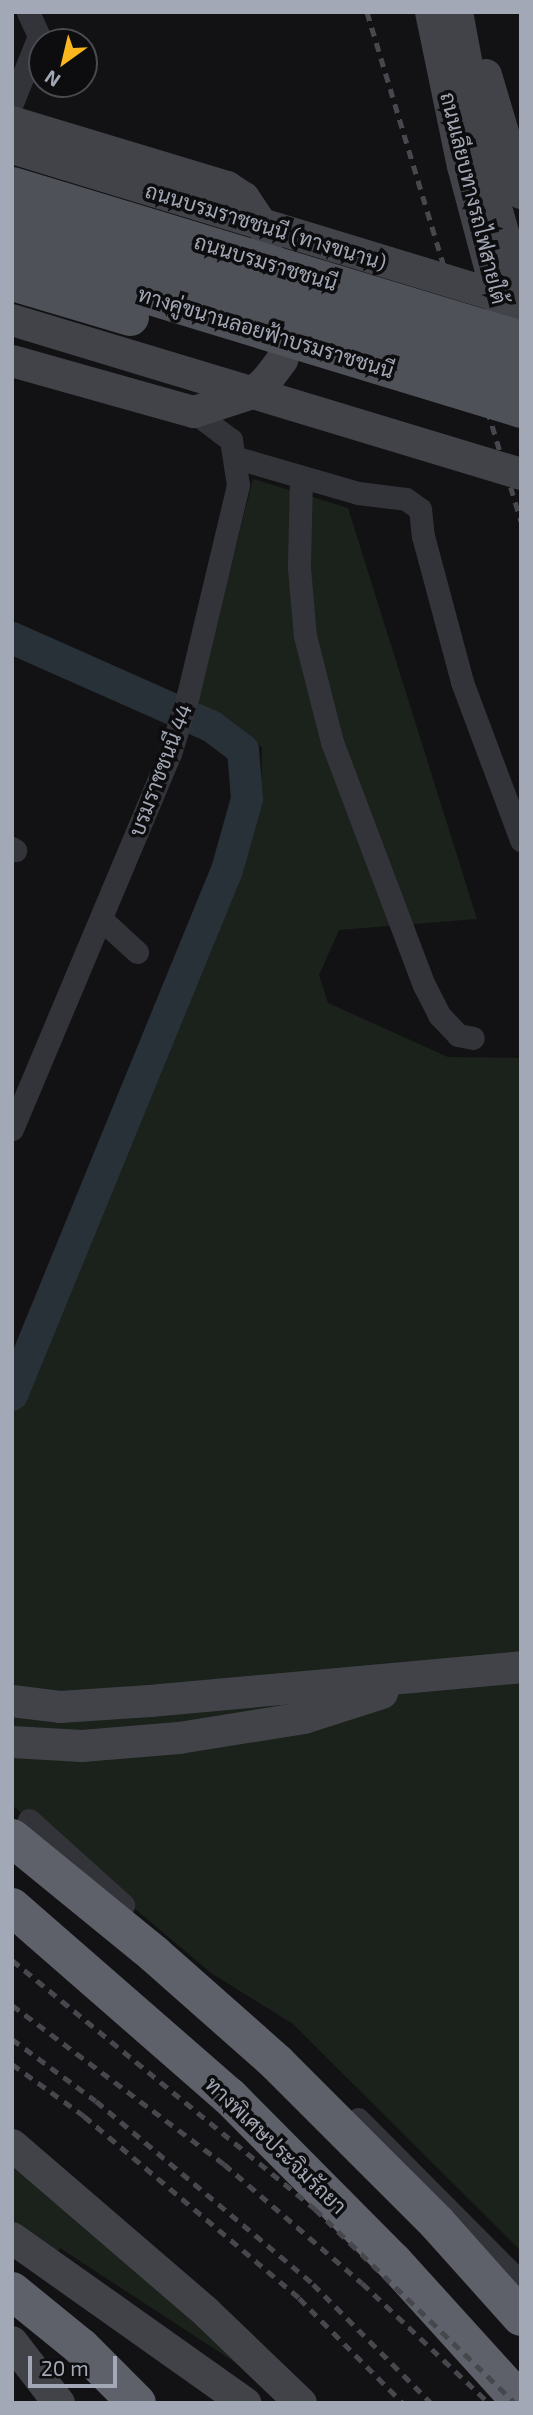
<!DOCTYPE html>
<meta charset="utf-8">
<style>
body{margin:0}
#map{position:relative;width:533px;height:2415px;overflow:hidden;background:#121214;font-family:"Exo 2",Sarabun,sans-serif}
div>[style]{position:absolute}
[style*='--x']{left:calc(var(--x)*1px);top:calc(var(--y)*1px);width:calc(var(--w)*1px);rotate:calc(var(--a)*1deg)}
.green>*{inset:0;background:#1a221b}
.canal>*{height:32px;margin:-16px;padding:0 16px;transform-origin:16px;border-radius:16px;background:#283138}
.minor>*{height:23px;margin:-11.5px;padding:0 11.5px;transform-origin:11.5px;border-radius:11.5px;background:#333439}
.secondary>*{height:32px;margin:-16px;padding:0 16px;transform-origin:16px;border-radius:16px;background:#414349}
.motorway>*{height:38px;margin:-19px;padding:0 19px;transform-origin:19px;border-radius:19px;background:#5e616a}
.rail>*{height:5px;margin-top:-2.5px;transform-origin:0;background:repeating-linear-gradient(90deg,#46484e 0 9px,transparent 0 16px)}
.secondary-bridge>*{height:32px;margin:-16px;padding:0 16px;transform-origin:16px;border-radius:16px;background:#414349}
.primary-bridge>*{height:37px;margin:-18.5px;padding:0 18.5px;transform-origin:18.5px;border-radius:18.5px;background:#4f5158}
span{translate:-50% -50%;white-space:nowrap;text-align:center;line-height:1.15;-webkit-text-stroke:7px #0d0d0f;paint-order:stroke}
.street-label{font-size:21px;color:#a2a8b5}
.frame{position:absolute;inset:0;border:14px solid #a2a8b5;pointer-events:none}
.north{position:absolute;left:28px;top:28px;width:70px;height:70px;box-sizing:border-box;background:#0d0d0f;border:2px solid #494b51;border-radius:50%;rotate:214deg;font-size:19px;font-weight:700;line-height:28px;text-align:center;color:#a2a8b5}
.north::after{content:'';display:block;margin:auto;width:24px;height:32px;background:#feb61f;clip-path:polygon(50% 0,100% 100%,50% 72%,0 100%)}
.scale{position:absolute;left:28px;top:2356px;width:89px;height:32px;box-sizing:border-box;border:4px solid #a2a8b5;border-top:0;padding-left:9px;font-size:21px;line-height:24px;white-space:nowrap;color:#a2a8b5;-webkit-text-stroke:5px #0d0d0f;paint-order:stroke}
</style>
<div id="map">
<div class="green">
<i style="clip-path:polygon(253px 479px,348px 508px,477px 919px,339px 930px,319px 975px,328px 1003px,448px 1057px,521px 1058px,521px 2251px,293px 2024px,211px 1973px,12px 1805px,12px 1378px,261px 803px,262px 747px,196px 706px)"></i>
<i style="clip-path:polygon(12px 2166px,172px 2302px,236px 2363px,60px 2248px,41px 2277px,12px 2256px)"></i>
</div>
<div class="canal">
<i style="--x:12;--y:638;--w:218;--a:23.9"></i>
<i style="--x:211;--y:726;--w:40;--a:37"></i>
<i style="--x:243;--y:750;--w:49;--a:85.3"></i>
<i style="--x:247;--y:799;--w:74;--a:105.7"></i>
<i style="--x:227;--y:870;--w:567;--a:112.27"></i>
</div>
<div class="minor">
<i style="--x:12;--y:103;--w:72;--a:-68.1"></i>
<i style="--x:39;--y:36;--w:26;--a:-115"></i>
<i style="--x:237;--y:458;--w:126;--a:16.1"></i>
<i style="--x:358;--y:493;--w:48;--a:7.1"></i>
<i style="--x:406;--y:499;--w:17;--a:36"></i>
<i style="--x:420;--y:509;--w:27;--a:84"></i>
<i style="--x:423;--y:536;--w:151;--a:75"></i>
<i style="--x:462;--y:682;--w:169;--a:69.5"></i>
<i style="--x:301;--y:477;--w:91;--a:91.3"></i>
<i style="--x:299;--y:568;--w:68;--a:85"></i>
<i style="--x:305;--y:636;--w:109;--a:75.7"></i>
<i style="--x:332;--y:742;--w:260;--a:69.3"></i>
<i style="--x:424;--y:985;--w:34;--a:63"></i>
<i style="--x:439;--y:1015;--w:28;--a:46"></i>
<i style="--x:458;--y:1035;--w:15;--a:11"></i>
<i style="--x:12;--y:848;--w:4;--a:34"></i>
<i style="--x:101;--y:919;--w:49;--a:42.5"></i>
<i style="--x:12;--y:1129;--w:407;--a:-67.2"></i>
<i style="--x:170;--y:754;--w:62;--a:-73"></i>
<i style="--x:188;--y:695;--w:216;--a:-76.6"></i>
<i style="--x:238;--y:485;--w:46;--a:-98.8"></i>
<i style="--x:231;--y:440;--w:46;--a:-142.9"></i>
<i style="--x:29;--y:1820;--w:127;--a:42.1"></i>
<i style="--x:358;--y:2119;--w:231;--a:45.2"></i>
</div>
<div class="secondary">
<i style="--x:431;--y:12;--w:157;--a:78.3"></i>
<i style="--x:463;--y:166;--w:159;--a:75.1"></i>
<i style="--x:457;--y:12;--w:174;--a:79.4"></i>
<i style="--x:489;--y:183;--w:116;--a:74.1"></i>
<i style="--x:486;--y:75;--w:123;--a:73.5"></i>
<i style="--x:12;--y:122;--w:225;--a:16.8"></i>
<i style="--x:227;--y:187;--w:20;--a:33"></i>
<i style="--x:244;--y:198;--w:47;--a:56.3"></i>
<i style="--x:12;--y:361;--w:189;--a:15.7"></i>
<i style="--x:194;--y:412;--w:62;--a:-17.9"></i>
<i style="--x:253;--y:393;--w:19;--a:-43"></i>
<i style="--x:267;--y:380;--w:25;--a:-53"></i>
<i style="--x:282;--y:360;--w:28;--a:-71"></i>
<i style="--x:291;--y:334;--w:20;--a:-90"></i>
<i style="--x:12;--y:1701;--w:48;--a:7.1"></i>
<i style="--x:60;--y:1707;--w:90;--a:-3.8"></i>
<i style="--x:150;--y:1701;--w:373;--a:-5.2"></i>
<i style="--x:12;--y:1742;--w:70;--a:3.3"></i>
<i style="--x:82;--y:1746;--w:97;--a:-4.7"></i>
<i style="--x:179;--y:1738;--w:127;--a:-9.1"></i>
<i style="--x:304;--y:1718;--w:82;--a:-17.8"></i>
<i style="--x:12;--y:2145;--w:257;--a:40.7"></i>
<i style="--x:207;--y:2313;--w:130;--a:43.8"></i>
<i style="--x:12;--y:2238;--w:286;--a:35.3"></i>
<i style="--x:12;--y:2342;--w:77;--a:52.4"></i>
</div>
<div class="motorway">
<i style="--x:12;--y:1838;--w:183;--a:39.2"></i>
<i style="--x:154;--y:1954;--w:164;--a:41.5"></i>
<i style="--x:277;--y:2063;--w:226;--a:45"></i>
<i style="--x:437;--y:2223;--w:126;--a:48.2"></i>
<i style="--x:12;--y:1907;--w:288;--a:41.1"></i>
<i style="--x:229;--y:2096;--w:233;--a:45.2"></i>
<i style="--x:393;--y:2261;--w:190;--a:47.8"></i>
<i style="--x:12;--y:2291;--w:89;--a:39.1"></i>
<i style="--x:81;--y:2347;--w:79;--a:45"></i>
</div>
<div class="rail">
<i style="--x:367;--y:12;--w:532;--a:73.17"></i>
<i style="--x:12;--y:1960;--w:392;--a:39.4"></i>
<i style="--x:315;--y:2209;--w:279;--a:44.1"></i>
<i style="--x:12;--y:2005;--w:265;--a:36.9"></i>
<i style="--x:224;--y:2164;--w:182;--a:40.8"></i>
<i style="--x:362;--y:2283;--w:175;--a:43.4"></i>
<i style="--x:12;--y:2039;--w:104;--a:36.4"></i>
<i style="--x:96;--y:2101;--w:284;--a:40.1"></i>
<i style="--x:313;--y:2284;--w:168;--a:45.2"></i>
<i style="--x:12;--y:2064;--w:89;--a:35.8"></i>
<i style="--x:84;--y:2116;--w:282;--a:40.2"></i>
<i style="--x:299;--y:2298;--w:148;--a:45.3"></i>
</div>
<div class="secondary-bridge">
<i style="--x:12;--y:148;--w:532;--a:16.94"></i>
<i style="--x:12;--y:320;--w:532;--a:16.83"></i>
</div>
<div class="primary-bridge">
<i style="--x:12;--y:185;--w:532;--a:16.83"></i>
<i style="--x:12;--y:222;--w:531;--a:16.52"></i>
<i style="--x:12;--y:254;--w:532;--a:16.94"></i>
<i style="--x:12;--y:282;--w:123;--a:16.5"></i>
</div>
<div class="street-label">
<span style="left:474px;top:198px;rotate:76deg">ถนนเลียบทางรถไฟสายใต้</span>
<span style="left:266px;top:226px;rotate:17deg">ถนนบรมราชชนนี (ทางขนาน)</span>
<span style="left:266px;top:262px;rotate:17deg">ถนนบรมราชชนนี</span>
<span style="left:266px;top:332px;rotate:17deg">ทางคู่ขนานลอยฟ้าบรมราชชนนี</span>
<span style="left:160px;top:770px;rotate:-69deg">บรมราชชนนี 44</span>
<span style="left:276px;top:2145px;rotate:44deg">ทางพิเศษประจิมรัถยา</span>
</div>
<div class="frame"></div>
<div class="north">N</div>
<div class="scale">20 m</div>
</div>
